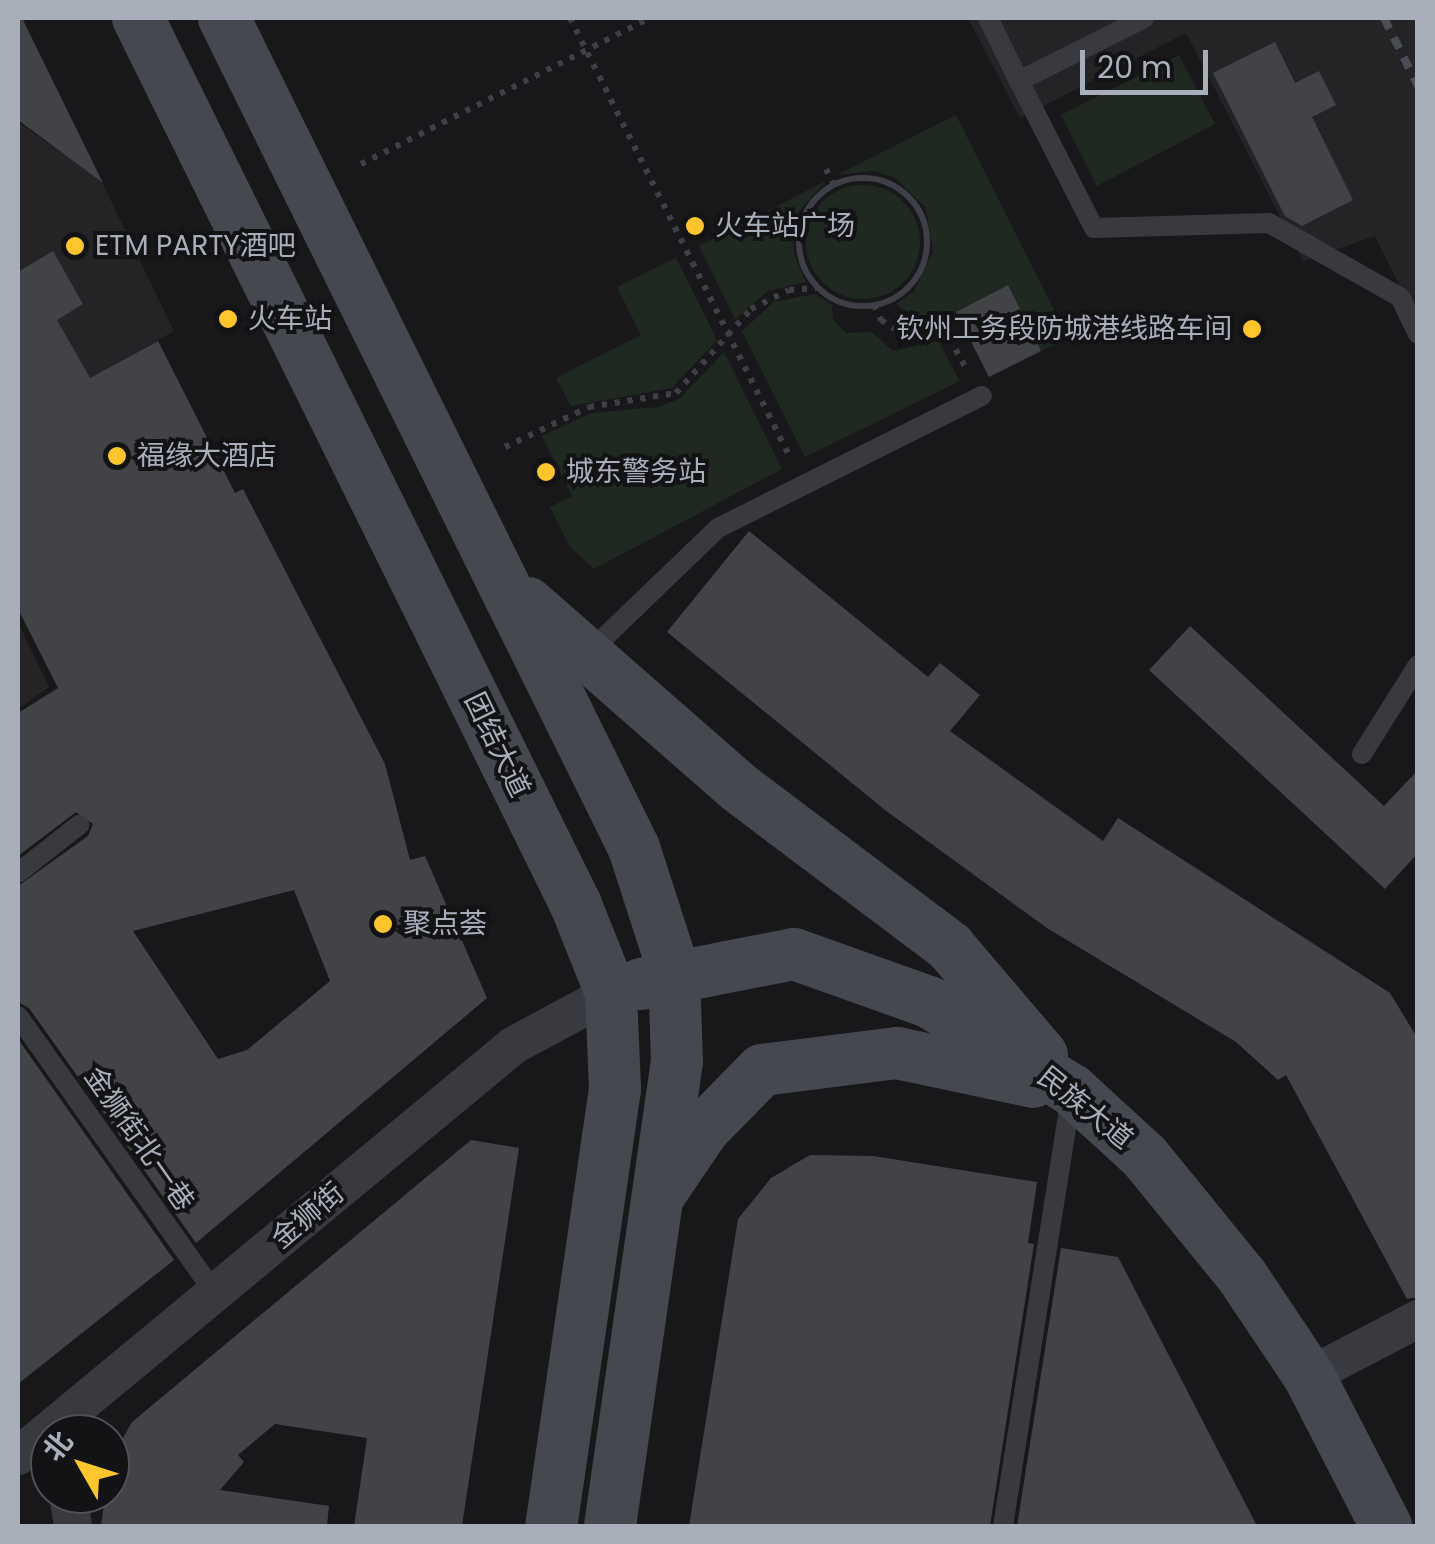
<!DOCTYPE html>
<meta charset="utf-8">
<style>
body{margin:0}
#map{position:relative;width:1435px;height:1544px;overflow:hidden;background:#18181a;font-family:Poppins,"Noto Sans SC",sans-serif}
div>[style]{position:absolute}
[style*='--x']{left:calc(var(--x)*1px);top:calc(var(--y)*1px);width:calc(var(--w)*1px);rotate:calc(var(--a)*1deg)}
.built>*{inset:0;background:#242427}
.green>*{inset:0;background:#1f2921}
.round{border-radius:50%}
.building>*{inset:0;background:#424347}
.path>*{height:6px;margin-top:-3px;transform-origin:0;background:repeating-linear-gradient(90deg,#3f4047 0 5px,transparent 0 13px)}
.path>.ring{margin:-3px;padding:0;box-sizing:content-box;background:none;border:6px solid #3f4047;border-radius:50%}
.service>*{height:20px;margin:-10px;padding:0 10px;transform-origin:10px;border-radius:10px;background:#393940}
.minor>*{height:38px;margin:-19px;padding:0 19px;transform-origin:19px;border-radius:19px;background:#393940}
.secondary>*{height:52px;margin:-26px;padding:0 26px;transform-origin:26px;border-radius:26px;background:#464850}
.rail>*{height:8px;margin-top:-4px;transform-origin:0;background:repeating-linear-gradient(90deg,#4b4d55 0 12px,transparent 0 22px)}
.dots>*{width:28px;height:28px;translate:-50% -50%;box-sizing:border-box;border:5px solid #131315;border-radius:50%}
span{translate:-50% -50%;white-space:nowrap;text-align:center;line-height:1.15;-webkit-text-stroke:8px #131315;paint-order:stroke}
.poi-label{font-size:28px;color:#a9aebb}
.left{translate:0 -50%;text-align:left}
.right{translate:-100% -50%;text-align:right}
.street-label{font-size:28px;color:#a9aebb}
.frame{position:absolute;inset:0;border:20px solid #a9aebb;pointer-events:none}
.north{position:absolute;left:30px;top:1414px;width:100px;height:100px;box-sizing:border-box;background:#131315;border:2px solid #4f5157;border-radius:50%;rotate:309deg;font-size:28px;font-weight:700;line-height:40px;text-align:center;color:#a9aebb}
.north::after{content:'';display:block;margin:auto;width:35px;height:45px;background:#fec52c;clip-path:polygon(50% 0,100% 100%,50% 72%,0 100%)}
.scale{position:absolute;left:1080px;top:50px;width:128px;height:45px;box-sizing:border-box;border:5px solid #a9aebb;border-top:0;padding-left:12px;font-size:30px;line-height:35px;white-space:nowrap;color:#a9aebb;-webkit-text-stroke:8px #131315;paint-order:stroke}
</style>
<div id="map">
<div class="built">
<i style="clip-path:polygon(968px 18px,1417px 18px,1417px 321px,1375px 236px,1303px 261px,1186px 33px,1020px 118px)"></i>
<i style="clip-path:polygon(18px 122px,62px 153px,82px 141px,174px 331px,18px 420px)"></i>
<i style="clip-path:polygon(18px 622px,49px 687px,18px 709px)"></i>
</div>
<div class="green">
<i style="clip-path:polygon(1179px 55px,1215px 124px,1097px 186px,1061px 115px)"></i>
<i style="clip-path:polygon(956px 115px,1068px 338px,1041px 351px,1008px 285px,956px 312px,915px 317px,896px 304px,914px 291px,933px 252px,926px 208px,895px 178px,874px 171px,837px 175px)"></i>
<i style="clip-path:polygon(826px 181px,800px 210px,793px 231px,794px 254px,806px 282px,768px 291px,735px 319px,699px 246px)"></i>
<i class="round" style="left:806px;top:185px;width:114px;height:114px"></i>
<i style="clip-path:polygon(676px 258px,717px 340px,672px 388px,571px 406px,556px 378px,641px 335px,617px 287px)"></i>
<i style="clip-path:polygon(815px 294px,832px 305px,833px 319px,846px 333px,871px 332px,893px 351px,938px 341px,960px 381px,805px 457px,742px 331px,774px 302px)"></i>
<i style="clip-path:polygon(724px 352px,782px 469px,594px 569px,570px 547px,550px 507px,572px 496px,542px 436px,591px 413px,658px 407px,679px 399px)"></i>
</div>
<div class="building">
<i style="clip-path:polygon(18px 18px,22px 18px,103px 183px,18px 120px)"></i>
<i style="clip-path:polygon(1275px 42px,1295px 83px,1319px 71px,1336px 105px,1312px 117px,1353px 200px,1302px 226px,1285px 216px,1213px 73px)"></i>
<i style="clip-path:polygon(evenodd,53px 251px,83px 304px,57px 320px,90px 378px,158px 341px,235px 493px,243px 489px,385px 764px,410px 860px,425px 856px,487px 998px,196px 1243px,29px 1008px,18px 1002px,18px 886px,88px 836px,93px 824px,76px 812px,18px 856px,18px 713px,58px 688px,18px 609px,18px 272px,53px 251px,294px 890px,330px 981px,247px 1050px,218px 1059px,133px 931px,294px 890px)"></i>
<i style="clip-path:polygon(1008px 285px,1041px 351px,989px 377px,956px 312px)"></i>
<i style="clip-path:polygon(749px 531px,928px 677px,940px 663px,980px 695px,950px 731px,1103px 841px,1118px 818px,1390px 993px,1418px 1039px,1418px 1297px,1407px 1299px,1286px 1075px,1278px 1080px,1236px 1042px,1047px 928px,885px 810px,667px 632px)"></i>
<i style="clip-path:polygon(1190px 626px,1384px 806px,1418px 770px,1418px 853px,1385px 889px,1149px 670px)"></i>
<i style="clip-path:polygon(18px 1039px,174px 1260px,18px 1384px)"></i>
<i style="clip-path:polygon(471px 1140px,519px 1148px,462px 1526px,354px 1526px,367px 1438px,275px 1424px,238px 1455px,244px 1462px,220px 1490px,329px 1506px,327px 1526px,101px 1526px,110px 1461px,132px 1422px)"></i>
<i style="clip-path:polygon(810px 1155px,873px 1156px,1037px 1182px,1028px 1243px,1034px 1244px,990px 1526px,689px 1526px,738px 1219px,771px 1178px)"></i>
<i style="clip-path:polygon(1061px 1248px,1118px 1257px,1257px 1526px,1017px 1526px)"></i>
</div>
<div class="path">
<i style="--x:570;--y:18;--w:493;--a:63.4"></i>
<i style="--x:361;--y:164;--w:324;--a:-26.8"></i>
<i style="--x:826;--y:169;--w:18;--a:63"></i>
<i class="ring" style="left:799px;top:178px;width:122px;height:122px"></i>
<i style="--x:874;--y:305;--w:17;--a:65"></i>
<i style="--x:881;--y:320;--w:22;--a:32"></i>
<i style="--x:900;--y:332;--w:43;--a:-6.6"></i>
<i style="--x:943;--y:327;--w:51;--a:60.9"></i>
<i style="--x:505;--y:447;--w:93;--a:-25.5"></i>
<i style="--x:589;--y:407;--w:88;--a:-9.1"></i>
<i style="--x:676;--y:393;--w:113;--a:-48.2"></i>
<i style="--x:751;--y:309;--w:42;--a:-26.6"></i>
<i style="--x:789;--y:290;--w:28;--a:-4"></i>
</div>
<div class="service">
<i style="--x:988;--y:18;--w:70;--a:63.8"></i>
<i style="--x:1019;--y:81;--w:140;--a:-26.7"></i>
<i style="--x:1019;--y:81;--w:165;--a:63"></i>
<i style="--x:1094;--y:228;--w:175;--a:-1.6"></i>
<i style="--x:1269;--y:223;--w:150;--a:29.5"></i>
<i style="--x:1400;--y:297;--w:41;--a:64.1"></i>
<i style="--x:586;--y:655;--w:183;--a:-43.9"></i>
<i style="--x:718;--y:528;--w:295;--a:-26.6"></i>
<i style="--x:1362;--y:754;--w:105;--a:-57.8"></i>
<i style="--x:18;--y:873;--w:78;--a:-38.2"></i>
<i style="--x:18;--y:1016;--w:340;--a:54.6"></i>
<i style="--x:1003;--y:1526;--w:434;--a:-81"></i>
</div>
<div class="minor">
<i style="--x:1309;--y:1376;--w:123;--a:-27.6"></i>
<i style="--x:18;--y:1456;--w:644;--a:-39.65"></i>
<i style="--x:514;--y:1045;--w:110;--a:-28.2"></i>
<i style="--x:68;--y:1494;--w:32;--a:81"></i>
</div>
<div class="secondary">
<i style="--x:138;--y:18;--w:989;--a:63.72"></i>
<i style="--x:576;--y:905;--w:95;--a:68.3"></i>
<i style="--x:611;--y:993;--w:96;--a:87.6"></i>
<i style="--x:615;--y:1089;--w:442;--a:98.3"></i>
<i style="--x:224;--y:18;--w:926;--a:63.71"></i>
<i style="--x:634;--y:848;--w:130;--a:72.1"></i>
<i style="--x:674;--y:972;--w:89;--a:88.1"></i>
<i style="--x:677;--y:1061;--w:470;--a:98.2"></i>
<i style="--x:528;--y:603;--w:279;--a:41.2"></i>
<i style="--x:738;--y:787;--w:266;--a:37"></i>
<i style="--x:950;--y:947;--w:142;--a:49.6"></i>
<i style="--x:641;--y:984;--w:156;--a:-11.1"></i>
<i style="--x:794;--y:954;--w:143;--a:19.6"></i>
<i style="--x:929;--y:1002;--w:168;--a:31.6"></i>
<i style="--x:1072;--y:1090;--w:99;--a:42.5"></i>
<i style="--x:1145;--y:1157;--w:154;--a:50.8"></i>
<i style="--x:1242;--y:1276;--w:120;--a:56.2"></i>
<i style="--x:1309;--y:1376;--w:169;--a:62.8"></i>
<i style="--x:662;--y:1191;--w:75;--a:-55.9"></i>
<i style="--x:704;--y:1129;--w:83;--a:-45.5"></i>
<i style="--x:762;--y:1070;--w:136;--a:-7.2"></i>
<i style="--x:897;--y:1053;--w:139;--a:12"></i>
</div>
<div class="rail">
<i style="--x:1384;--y:18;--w:76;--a:63.4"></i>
</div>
<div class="dots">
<i style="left:695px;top:226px;background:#fec52c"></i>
<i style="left:75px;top:246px;background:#fec52c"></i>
<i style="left:228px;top:319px;background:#fec52c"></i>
<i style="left:1252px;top:329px;background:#fec52c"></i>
<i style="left:117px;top:456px;background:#fec52c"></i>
<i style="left:546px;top:472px;background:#fec52c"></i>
<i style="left:383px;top:924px;background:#fec52c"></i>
</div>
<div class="poi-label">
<span class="left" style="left:715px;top:226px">火车站广场</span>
<span class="left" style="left:95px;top:246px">ETM PARTY酒吧</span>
<span class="left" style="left:248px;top:319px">火车站</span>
<span class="right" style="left:1232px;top:329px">钦州工务段防城港线路车间</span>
<span class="left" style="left:137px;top:456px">福缘大酒店</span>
<span class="left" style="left:566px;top:472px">城东警务站</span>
<span class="left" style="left:403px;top:924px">聚点荟</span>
</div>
<div class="street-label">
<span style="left:497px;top:745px;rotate:64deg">团结大道</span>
<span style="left:1085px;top:1108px;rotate:39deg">民族大道</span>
<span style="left:139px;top:1139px;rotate:55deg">金狮街北一巷</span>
<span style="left:308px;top:1216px;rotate:-40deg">金狮街</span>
</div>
<div class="frame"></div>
<div class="north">北</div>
<div class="scale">20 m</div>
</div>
